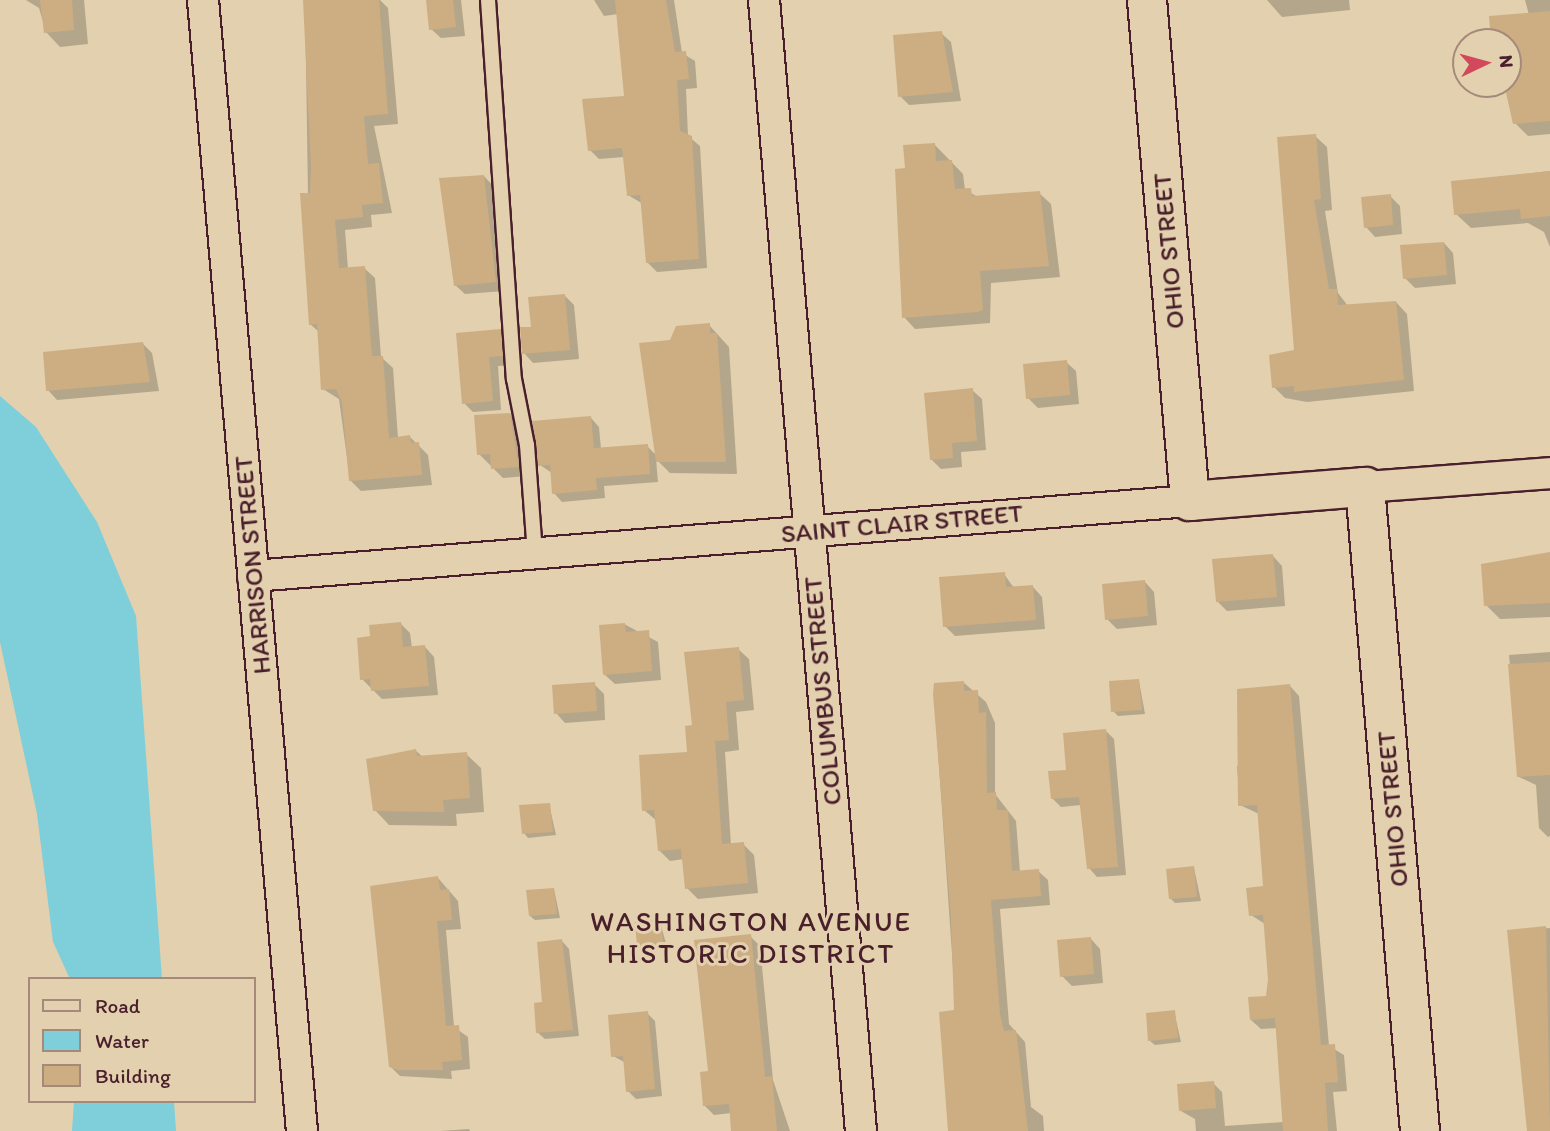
<!DOCTYPE html>
<style>
body{margin:0}
#map{position:relative;width:1550px;height:1131px;overflow:hidden;background:#e2d0ae;font-family:Itim,sans-serif}
div>[style]{position:absolute}
[style*='--x']{left:calc(var(--x)*1px);top:calc(var(--y)*1px);width:calc(var(--w)*1px);rotate:calc(var(--a)*1deg)}
.water>*{inset:0;background:#7fcfda}
.shadow>*{inset:0;background:#0003}
.building>*{inset:0;background:#cdae83}
.roads{filter:drop-shadow(2px 0 #4a1f2b) drop-shadow(-2px 0 #4a1f2b) drop-shadow(0 2px #4a1f2b) drop-shadow(0 -2px #4a1f2b)}
.lane>*{height:14px;margin:-7px;padding:0 7px;transform-origin:7px;border-radius:7px;background:#e2d0ae}
.street>*{height:30px;margin:-15px;padding:0 15px;transform-origin:15px;border-radius:15px;background:#e2d0ae}
.secondary>*{height:38px;margin:-19px;padding:0 19px;transform-origin:19px;border-radius:19px;background:#e2d0ae}
span{translate:-50% -50%;white-space:nowrap;text-align:center;line-height:1.15;-webkit-text-stroke:6px #e2d0ae;paint-order:stroke}
.street-label{font-size:26px;color:#4a1f2b}
.neighbourhood-label{font-size:28px;color:#4a1f2b;letter-spacing:2px}
.legend{position:absolute;left:28px;top:977px;width:228px;height:126px;box-sizing:border-box;background:#e2d0ae;border:2px solid #a5897a;margin:0;padding:9px 12px;list-style:none;font-size:21px;color:#4a1f2b}
.legend li{display:flex;align-items:center;gap:14px;height:35px}
.legend b{width:35px;border:2px solid #a5897a}
.north{position:absolute;left:1452px;top:28px;width:70px;height:70px;box-sizing:border-box;background:#e2d0ae;border:2px solid #a5897a;border-radius:50%;rotate:85deg;font-size:19px;font-weight:700;line-height:28px;text-align:center;color:#4a1f2b}
.north::after{content:'';display:block;margin:auto;width:24px;height:32px;background:#d1495b;clip-path:polygon(50% 0,100% 100%,50% 72%,0 100%)}
</style>
<div id="map">
<div class="water">
<i style="clip-path:polygon(0 396px,36px 427px,97px 522px,136px 616px,162px 979px,70px 979px,53px 942px,37px 814px,0 642px)"></i>
<i style="clip-path:polygon(74px 1101px,174px 1101px,176px 1131px,72px 1131px)"></i>
</div>
<div class="shadow">
<i style="clip-path:polygon(26px 0,84px 0,88px 44px,60px 47px,46px 32px,39px 8px)"></i>
<i style="clip-path:polygon(305px 0,380px 0,388px 8px,398px 124px,374px 126px,392px 213px,371px 215px,372px 227px,345px 230px,348px 269px,364px 268px,375px 278px,381px 357px,393px 368px,398px 438px,410px 437px,428px 455px,432px 485px,361px 491px,350px 480px,339px 399px,323px 389px,319px 332px,310px 324px)"></i>
<i style="clip-path:polygon(428px 0,461px 0,465px 36px,441px 38px,431px 29px)"></i>
<i style="clip-path:polygon(594px 0,674px 0,682px 53px,695px 61px,697px 88px,686px 89px,688px 136px,700px 146px,707px 268px,657px 272px,648px 263px,643px 204px,628px 195px,624px 157px,599px 159px,590px 150px,626px 98px,618px 14px,604px 16px)"></i>
<i style="clip-path:polygon(1267px 0,1349px 0,1350px 10px,1282px 17px)"></i>
<i style="clip-path:polygon(1525px 0,1550px 0,1550px 134px,1528px 136px,1515px 123px,1508px 42px,1529px 15px)"></i>
<i style="clip-path:polygon(941px 33px,951px 42px,961px 101px,909px 105px,900px 96px)"></i>
<i style="clip-path:polygon(1315px 136px,1327px 147px,1332px 210px,1325px 211px,1338px 293px,1348px 306px,1396px 302px,1407px 314px,1414px 391px,1307px 402px,1285px 398px,1274px 387px,1296px 351px)"></i>
<i style="clip-path:polygon(934px 144px,963px 174px,965px 190px,978px 197px,1039px 193px,1051px 204px,1060px 277px,991px 283px,990px 323px,915px 329px,904px 317px,907px 170px)"></i>
<i style="clip-path:polygon(1550px 171px,1550px 247px,1544px 232px,1528px 223px,1471px 228px,1456px 214px,1453px 182px)"></i>
<i style="clip-path:polygon(484px 176px,493px 186px,504px 291px,465px 294px,455px 285px,441px 179px)"></i>
<i style="clip-path:polygon(1390px 196px,1400px 206px,1402px 234px,1375px 237px,1366px 227px)"></i>
<i style="clip-path:polygon(1444px 243px,1453px 253px,1456px 284px,1415px 288px,1405px 278px)"></i>
<i style="clip-path:polygon(565px 296px,574px 305px,579px 359px,533px 363px,524px 353px,532px 328px)"></i>
<i style="clip-path:polygon(709px 325px,729px 347px,737px 474px,670px 473px,656px 459px,658px 482px,604px 486px,605px 498px,562px 502px,554px 493px,552px 473px,540px 465px,591px 418px,599px 427px,601px 449px,647px 446px,657px 456px,672px 342px)"></i>
<i style="clip-path:polygon(500px 331px,510px 341px,512px 365px,498px 366px,501px 410px,473px 412px,464px 403px)"></i>
<i style="clip-path:polygon(143px 344px,152px 353px,159px 391px,57px 400px,48px 390px)"></i>
<i style="clip-path:polygon(1066px 362px,1076px 371px,1079px 404px,1038px 408px,1028px 398px)"></i>
<i style="clip-path:polygon(972px 390px,982px 399px,986px 450px,961px 452px,962px 467px,941px 469px,931px 459px)"></i>
<i style="clip-path:polygon(510px 414px,519px 424px,528px 476px,503px 478px,479px 454px)"></i>
<i style="clip-path:polygon(1550px 555px,1550px 617px,1500px 619px,1486px 605px)"></i>
<i style="clip-path:polygon(1273px 556px,1282px 566px,1285px 606px,1227px 611px,1217px 601px)"></i>
<i style="clip-path:polygon(1004px 574px,1014px 588px,1033px 587px,1042px 597px,1045px 629px,955px 636px,945px 626px)"></i>
<i style="clip-path:polygon(1145px 582px,1154px 592px,1157px 625px,1117px 629px,1107px 619px)"></i>
<i style="clip-path:polygon(401px 624px,410px 633px,412px 648px,425px 647px,434px 657px,438px 695px,382px 699px,362px 679px,371px 638px)"></i>
<i style="clip-path:polygon(624px 624px,658px 642px,661px 680px,615px 684px,605px 675px)"></i>
<i style="clip-path:polygon(738px 649px,749px 659px,754px 710px,736px 712px,739px 750px,725px 752px,731px 845px,743px 844px,754px 855px,758px 893px,698px 899px,687px 888px,684px 859px,670px 861px,659px 850px,657px 821px,644px 810px,689px 754px,694px 727px)"></i>
<i style="clip-path:polygon(1550px 652px,1550px 836px,1548px 837px,1539px 828px,1536px 785px,1519px 777px,1509px 655px)"></i>
<i style="clip-path:polygon(1139px 681px,1145px 714px,1118px 716px,1113px 711px)"></i>
<i style="clip-path:polygon(963px 682px,986px 702px,995px 723px,995px 794px,1016px 821px,1020px 872px,1038px 871px,1048px 880px,1050px 905px,1000px 909px,1009px 1024px,1025px 1042px,1031px 1107px,1043px 1116px,1044px 1131px,951px 1131px,956px 1012px,934px 694px)"></i>
<i style="clip-path:polygon(594px 684px,604px 694px,605px 720px,565px 723px,556px 713px)"></i>
<i style="clip-path:polygon(1290px 686px,1299px 696px,1329px 1046px,1344px 1055px,1347px 1091px,1333px 1092px,1337px 1131px,1196px 1131px,1195px 1119px,1181px 1111px,1213px 1083px,1222px 1092px,1225px 1126px,1284px 1122px,1277px 1028px,1261px 1029px,1251px 1020px,1267px 997px,1270px 979px,1265px 924px,1251px 915px,1264px 888px,1259px 814px,1240px 805px,1237px 766px,1244px 766px)"></i>
<i style="clip-path:polygon(1106px 731px,1114px 739px,1126px 875px,1097px 877px,1089px 868px,1081px 805px,1061px 807px,1052px 798px)"></i>
<i style="clip-path:polygon(416px 751px,423px 757px,466px 754px,481px 768px,484px 812px,456px 814px,457px 826px,389px 825px,375px 810px)"></i>
<i style="clip-path:polygon(549px 804px,556px 835px,528px 838px,524px 833px)"></i>
<i style="clip-path:polygon(1194px 868px,1201px 901px,1175px 903px,1171px 899px)"></i>
<i style="clip-path:polygon(438px 878px,458px 901px,461px 929px,446px 930px,454px 1027px,468px 1037px,470px 1069px,451px 1071px,452px 1079px,400px 1076px,390px 1066px)"></i>
<i style="clip-path:polygon(554px 889px,560px 918px,535px 920px,530px 916px)"></i>
<i style="clip-path:polygon(660px 922px,667px 947px,643px 950px,639px 945px)"></i>
<i style="clip-path:polygon(1550px 928px,1550px 1131px,1529px 1131px,1508px 931px)"></i>
<i style="clip-path:polygon(750px 936px,760px 946px,773px 1080px,790px 1131px,732px 1131px,731px 1113px,714px 1115px,704px 1105px)"></i>
<i style="clip-path:polygon(1091px 939px,1100px 949px,1103px 983px,1072px 986px,1062px 976px)"></i>
<i style="clip-path:polygon(562px 941px,569px 949px,579px 1036px,545px 1039px,537px 1032px)"></i>
<i style="clip-path:polygon(1174px 1011px,1181px 1042px,1155px 1045px,1150px 1041px)"></i>
<i style="clip-path:polygon(647px 1013px,655px 1021px,662px 1096px,636px 1099px,628px 1091px,626px 1063px,613px 1056px)"></i>
<i style="clip-path:polygon(469px 1129px,470px 1131px,440px 1131px)"></i>
</div>
<div class="building">
<i style="clip-path:polygon(40px 0,72px 0,74px 30px,44px 33px)"></i>
<i style="clip-path:polygon(303px 0,379px 0,388px 114px,364px 116px,368px 164px,379px 163px,383px 203px,362px 205px,363px 217px,335px 220px,339px 268px,365px 266px,372px 356px,383px 356px,389px 438px,410px 435px,411px 443px,419px 442px,422px 475px,349px 481px,342px 402px,336px 389px,321px 390px,317px 324px,309px 325px,300px 193px,310px 193px,311px 168px)"></i>
<i style="clip-path:polygon(426px 0,453px 0,456px 27px,429px 30px)"></i>
<i style="clip-path:polygon(615px 0,666px 0,675px 52px,686px 51px,689px 79px,677px 80px,680px 131px,692px 136px,699px 259px,646px 263px,640px 195px,627px 196px,622px 148px,588px 151px,582px 99px,624px 96px)"></i>
<i style="clip-path:polygon(1550px 11px,1550px 121px,1513px 124px,1504px 84px,1508px 42px,1491px 42px,1489px 16px)"></i>
<i style="clip-path:polygon(942px 31px,953px 92px,898px 97px,893px 35px)"></i>
<i style="clip-path:polygon(1316px 134px,1321px 199px,1314px 200px,1329px 289px,1337px 289px,1338px 305px,1396px 301px,1404px 380px,1294px 392px,1294px 386px,1272px 388px,1269px 355px,1294px 350px,1277px 137px)"></i>
<i style="clip-path:polygon(935px 143px,936px 161px,952px 160px,955px 189px,971px 188px,972px 196px,1040px 191px,1049px 266px,980px 271px,983px 310px,978px 312px,902px 318px,895px 169px,905px 168px,903px 145px)"></i>
<i style="clip-path:polygon(1550px 171px,1550px 216px,1521px 219px,1520px 209px,1454px 215px,1451px 181px)"></i>
<i style="clip-path:polygon(484px 175px,496px 282px,454px 286px,439px 178px)"></i>
<i style="clip-path:polygon(1391px 194px,1393px 225px,1364px 228px,1361px 197px)"></i>
<i style="clip-path:polygon(1444px 242px,1447px 275px,1403px 279px,1400px 245px)"></i>
<i style="clip-path:polygon(565px 294px,570px 350px,522px 354px,520px 327px,531px 327px,528px 297px)"></i>
<i style="clip-path:polygon(710px 323px,710px 333px,717px 333px,726px 462px,656px 462px,639px 343px,670px 340px,676px 326px)"></i>
<i style="clip-path:polygon(501px 329px,503px 356px,489px 357px,493px 401px,462px 404px,456px 333px)"></i>
<i style="clip-path:polygon(143px 342px,150px 382px,46px 391px,43px 352px)"></i>
<i style="clip-path:polygon(1067px 360px,1070px 395px,1026px 399px,1023px 364px)"></i>
<i style="clip-path:polygon(973px 388px,977px 441px,952px 443px,953px 458px,930px 460px,924px 393px)"></i>
<i style="clip-path:polygon(510px 413px,519px 467px,491px 469px,490px 454px,477px 455px,474px 415px)"></i>
<i style="clip-path:polygon(591px 416px,594px 448px,648px 444px,650px 474px,596px 478px,597px 490px,552px 494px,550px 465px,538px 466px,532px 421px)"></i>
<i style="clip-path:polygon(1550px 552px,1550px 603px,1484px 606px,1481px 564px)"></i>
<i style="clip-path:polygon(1273px 554px,1277px 597px,1216px 602px,1212px 559px)"></i>
<i style="clip-path:polygon(1005px 572px,1006px 587px,1033px 585px,1036px 620px,943px 627px,939px 577px)"></i>
<i style="clip-path:polygon(1145px 580px,1148px 616px,1105px 620px,1102px 584px)"></i>
<i style="clip-path:polygon(401px 622px,403px 647px,425px 645px,429px 686px,371px 691px,370px 679px,360px 680px,357px 638px,370px 636px,369px 625px)"></i>
<i style="clip-path:polygon(625px 623px,626px 632px,649px 630px,652px 671px,603px 675px,599px 625px)"></i>
<i style="clip-path:polygon(739px 647px,744px 700px,726px 702px,729px 740px,715px 741px,722px 844px,744px 842px,748px 883px,685px 889px,681px 849px,658px 851px,654px 810px,642px 811px,639px 755px,687px 752px,685px 726px,692px 725px,684px 652px)"></i>
<i style="clip-path:polygon(1550px 662px,1550px 775px,1517px 777px,1508px 664px)"></i>
<i style="clip-path:polygon(1139px 679px,1142px 710px,1111px 712px,1109px 681px)"></i>
<i style="clip-path:polygon(964px 681px,964px 691px,978px 690px,979px 713px,986px 712px,987px 793px,996px 792px,997px 810px,1008px 810px,1012px 871px,1039px 869px,1041px 896px,991px 900px,1000px 1014px,1004px 1031px,1016px 1030px,1028px 1131px,948px 1131px,939px 1012px,954px 1010px,951px 918px,933px 694px,934px 683px)"></i>
<i style="clip-path:polygon(595px 682px,597px 711px,554px 714px,552px 685px)"></i>
<i style="clip-path:polygon(1290px 684px,1321px 1045px,1335px 1044px,1338px 1082px,1325px 1083px,1328px 1131px,1283px 1131px,1275px 1018px,1250px 1020px,1248px 997px,1266px 996px,1268px 979px,1263px 915px,1249px 916px,1246px 888px,1263px 886px,1257px 805px,1238px 806px,1237px 689px)"></i>
<i style="clip-path:polygon(1106px 729px,1118px 867px,1087px 869px,1079px 797px,1051px 799px,1048px 771px,1066px 770px,1063px 733px)"></i>
<i style="clip-path:polygon(416px 749px,417px 756px,467px 752px,470px 798px,443px 800px,444px 812px,373px 811px,366px 759px)"></i>
<i style="clip-path:polygon(550px 803px,553px 832px,522px 834px,519px 805px)"></i>
<i style="clip-path:polygon(1194px 866px,1197px 897px,1169px 899px,1166px 869px)"></i>
<i style="clip-path:polygon(438px 876px,440px 890px,449px 889px,452px 920px,437px 921px,446px 1026px,459px 1025px,462px 1060px,442px 1062px,443px 1070px,398px 1070px,389px 1067px,370px 886px)"></i>
<i style="clip-path:polygon(554px 888px,557px 914px,529px 916px,526px 890px)"></i>
<i style="clip-path:polygon(661px 920px,663px 943px,637px 946px,635px 922px)"></i>
<i style="clip-path:polygon(1546px 926px,1550px 1131px,1527px 1131px,1507px 930px)"></i>
<i style="clip-path:polygon(751px 934px,765px 1077px,772px 1076px,777px 1131px,731px 1131px,729px 1104px,703px 1106px,700px 1072px,708px 1071px,694px 940px)"></i>
<i style="clip-path:polygon(1091px 937px,1094px 974px,1060px 977px,1057px 940px)"></i>
<i style="clip-path:polygon(562px 939px,573px 1030px,536px 1033px,534px 1003px,542px 1002px,537px 942px)"></i>
<i style="clip-path:polygon(1175px 1010px,1178px 1038px,1148px 1041px,1146px 1013px)"></i>
<i style="clip-path:polygon(648px 1011px,655px 1089px,626px 1092px,623px 1056px,611px 1057px,608px 1015px)"></i>
<i style="clip-path:polygon(1214px 1081px,1216px 1108px,1179px 1111px,1177px 1084px)"></i>
</div>
<div class="roads">
<div class="lane">
<i style="--x:488;--y:0;--w:380;--a:86.1"></i>
<i style="--x:514;--y:379;--w:67;--a:78.9"></i>
<i style="--x:527;--y:445;--w:108;--a:85.8"></i>
</div>
<div class="street">
<i style="--x:203;--y:0;--w:1135;--a:85"></i>
<i style="--x:764;--y:0;--w:1135;--a:85.1"></i>
<i style="--x:1365;--y:487;--w:186;--a:-4.3"></i>
<i style="--x:253;--y:576;--w:940;--a:-4.58"></i>
</div>
<div class="secondary">
<i style="--x:1147;--y:0;--w:503;--a:85.09"></i>
<i style="--x:1190;--y:501;--w:176;--a:-4.6"></i>
<i style="--x:1365;--y:487;--w:646;--a:85.12"></i>
</div>
</div>
<div class="street-label">
<span style="left:1169px;top:251px;rotate:-95deg">OHIO STREET</span>
<span style="left:902px;top:524px;rotate:-5deg">SAINT CLAIR STREET</span>
<span style="left:253px;top:565px;rotate:-95deg">HARRISON STREET</span>
<span style="left:823px;top:691px;rotate:-95deg">COLUMBUS STREET</span>
<span style="left:1393px;top:809px;rotate:-95deg">OHIO STREET</span>
</div>
<div class="neighbourhood-label">
<span style="left:751px;top:937px">WASHINGTON AVENUE<br>HISTORIC DISTRICT</span>
</div>
<ul class="legend">
<li><b style="height:9px;background:#e2d0ae"></b>Road</li>
<li><b style="height:19px;background:#7fcfda"></b>Water</li>
<li><b style="height:19px;background:#cdae83"></b>Building</li>
</ul>
<div class="north">N</div>
</div>
